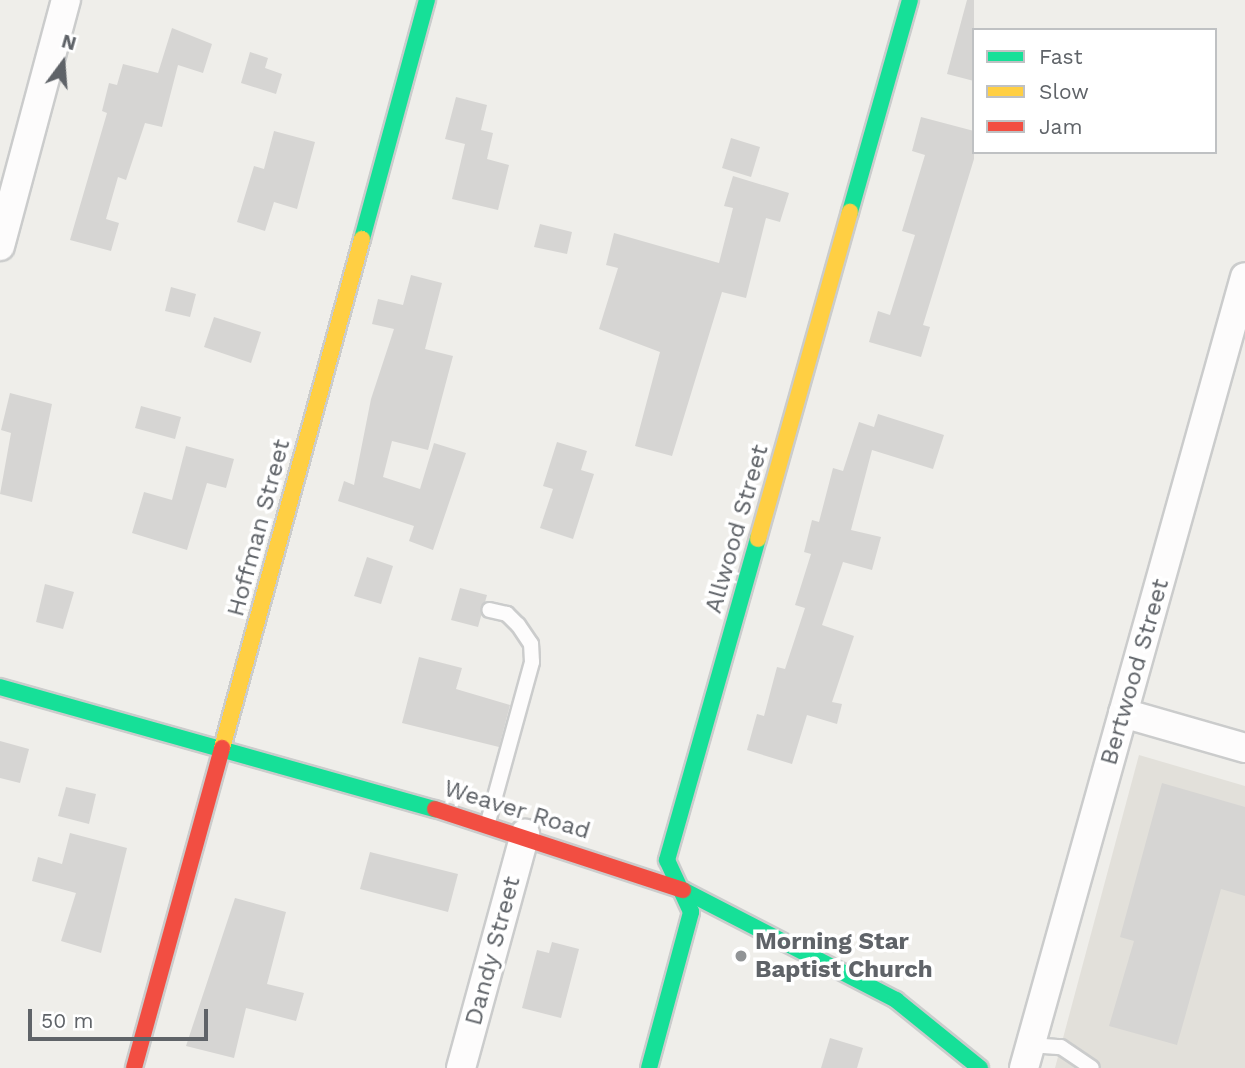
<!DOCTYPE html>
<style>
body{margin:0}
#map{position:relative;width:1245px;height:1068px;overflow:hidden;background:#efeeea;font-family:"Work Sans",sans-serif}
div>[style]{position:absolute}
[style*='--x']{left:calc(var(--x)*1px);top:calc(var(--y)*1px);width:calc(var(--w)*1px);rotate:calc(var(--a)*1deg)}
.education>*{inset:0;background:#e2e0da}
.building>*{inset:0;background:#d6d5d3}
.roads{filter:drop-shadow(2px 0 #cbcccc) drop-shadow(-2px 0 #cbcccc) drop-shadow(0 2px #cbcccc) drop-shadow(0 -2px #cbcccc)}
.lane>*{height:14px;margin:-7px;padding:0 7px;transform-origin:7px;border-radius:7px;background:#fdfcfc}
.street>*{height:28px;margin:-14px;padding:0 14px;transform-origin:14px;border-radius:14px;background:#fdfcfc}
.fast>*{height:16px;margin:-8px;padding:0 8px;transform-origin:8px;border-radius:8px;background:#16e098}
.slow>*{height:16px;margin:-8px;padding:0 8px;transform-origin:8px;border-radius:8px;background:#ffcf43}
.jam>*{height:16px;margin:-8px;padding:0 8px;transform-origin:8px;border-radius:8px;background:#f24e42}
.dots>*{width:19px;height:19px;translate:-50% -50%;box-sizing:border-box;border:4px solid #fff;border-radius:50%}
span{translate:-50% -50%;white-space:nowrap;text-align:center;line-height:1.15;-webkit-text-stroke:7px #fff;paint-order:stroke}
.street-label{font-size:24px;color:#5f6368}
.poi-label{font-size:24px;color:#5f6368;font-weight:700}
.left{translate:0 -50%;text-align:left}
.legend{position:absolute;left:972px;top:28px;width:245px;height:126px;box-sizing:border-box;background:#fff;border:2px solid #bfc1c3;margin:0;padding:9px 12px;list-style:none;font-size:21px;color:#5f6368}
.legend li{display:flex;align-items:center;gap:14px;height:35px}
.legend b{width:35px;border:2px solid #bfc1c3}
.north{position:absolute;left:28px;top:28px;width:70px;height:70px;-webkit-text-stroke:5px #fff;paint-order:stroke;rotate:16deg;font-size:19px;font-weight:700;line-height:28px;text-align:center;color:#5f6368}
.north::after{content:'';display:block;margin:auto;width:24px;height:32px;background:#5f6368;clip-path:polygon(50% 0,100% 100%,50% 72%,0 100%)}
.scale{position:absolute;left:28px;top:1009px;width:180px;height:32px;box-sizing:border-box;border:4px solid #5f6368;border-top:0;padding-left:9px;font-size:21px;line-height:24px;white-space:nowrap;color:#5f6368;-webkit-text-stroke:5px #fff;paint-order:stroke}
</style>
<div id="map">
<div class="education">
<i style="clip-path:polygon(1139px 755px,1245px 786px,1245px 1068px,1055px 1068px)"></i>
</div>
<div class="building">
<i style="clip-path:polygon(967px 0,974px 0,974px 81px,947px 74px)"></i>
<i style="clip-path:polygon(172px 28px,212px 44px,203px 73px,178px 65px,162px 127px,145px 123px,126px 180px,118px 177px,106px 219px,119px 223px,111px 251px,70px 240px,107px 113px,102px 111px,109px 83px,117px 85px,123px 64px,158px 73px)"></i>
<i style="clip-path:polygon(250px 52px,268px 58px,265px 68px,282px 74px,276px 94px,241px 83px)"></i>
<i style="clip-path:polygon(456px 97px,487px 105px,481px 130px,493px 133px,487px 159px,509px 165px,498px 210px,452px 199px,465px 144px,445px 139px)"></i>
<i style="clip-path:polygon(921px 117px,974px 131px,974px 159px,923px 325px,930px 327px,921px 357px,869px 342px,878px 311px,890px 315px,915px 235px,902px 231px,925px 155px,912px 151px)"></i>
<i style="clip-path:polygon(274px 131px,315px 142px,297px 209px,274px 202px,265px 231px,237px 222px,254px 166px,264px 169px)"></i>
<i style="clip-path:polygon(731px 138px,760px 147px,751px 177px,722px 168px)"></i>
<i style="clip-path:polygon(733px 176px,789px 193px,780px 222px,766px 218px,746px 298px,722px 292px,672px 456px,635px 446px,660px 352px,599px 329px,618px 268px,606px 265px,614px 233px,719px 263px,733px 208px,724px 206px)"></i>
<i style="clip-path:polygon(540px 224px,572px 232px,567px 254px,534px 247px)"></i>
<i style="clip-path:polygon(411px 275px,442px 283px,425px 349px,453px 356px,428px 450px,392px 441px,383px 477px,420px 489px,434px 443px,466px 453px,433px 550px,409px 541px,414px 526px,338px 501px,344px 481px,354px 485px,371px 399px,394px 329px,372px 324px,378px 299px,403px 305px)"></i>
<i style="clip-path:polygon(171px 287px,196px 294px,190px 317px,165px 311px)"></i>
<i style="clip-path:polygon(214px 317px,261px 332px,251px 363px,204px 347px)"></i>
<i style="clip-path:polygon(10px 393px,52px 404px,32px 502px,0 494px,11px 433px,1px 430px)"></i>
<i style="clip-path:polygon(141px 406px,181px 417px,175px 439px,135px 428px)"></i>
<i style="clip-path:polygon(878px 414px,944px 435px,933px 469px,872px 450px,851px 530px,881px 537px,872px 570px,843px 562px,822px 625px,854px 636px,832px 702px,842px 704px,837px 724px,807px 715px,792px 764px,747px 750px,757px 714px,764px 716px,777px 667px,785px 669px,805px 608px,795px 605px,811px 554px,804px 552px,812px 520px,819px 522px,833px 468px,843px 471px,859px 422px,874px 427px)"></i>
<i style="clip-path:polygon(557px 442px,587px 451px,581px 470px,594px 474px,573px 539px,540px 528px,553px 489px,543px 486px)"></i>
<i style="clip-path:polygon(186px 446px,234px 459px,226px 488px,207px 483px,187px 550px,132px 533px,144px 492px,172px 500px)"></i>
<i style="clip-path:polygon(367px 557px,393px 566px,381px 604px,354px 596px)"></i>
<i style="clip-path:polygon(45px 584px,74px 592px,63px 629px,36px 622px)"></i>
<i style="clip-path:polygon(460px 588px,487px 595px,478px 627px,451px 620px)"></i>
<i style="clip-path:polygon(419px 657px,462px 668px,456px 689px,510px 705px,499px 747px,402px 723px)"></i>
<i style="clip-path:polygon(0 741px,29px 749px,20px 783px,0 778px)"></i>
<i style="clip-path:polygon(1162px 783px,1245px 807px,1245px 896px,1221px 889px,1177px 1045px,1109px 1026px,1134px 941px,1120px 937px)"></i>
<i style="clip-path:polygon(66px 787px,96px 794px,89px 824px,58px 816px)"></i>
<i style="clip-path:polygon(70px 833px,127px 848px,101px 953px,61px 941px,76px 893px,32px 881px,38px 857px,62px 864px)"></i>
<i style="clip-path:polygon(370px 852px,458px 874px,448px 912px,360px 889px)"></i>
<i style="clip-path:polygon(235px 898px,286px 912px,267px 984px,304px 993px,296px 1021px,246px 1008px,234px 1058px,186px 1046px)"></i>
<i style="clip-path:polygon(552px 942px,579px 949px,561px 1018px,522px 1008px,537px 950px,549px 953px)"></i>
<i style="clip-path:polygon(830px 1038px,863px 1048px,857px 1068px,821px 1068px)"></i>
</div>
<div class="roads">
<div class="lane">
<i style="--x:488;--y:822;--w:166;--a:-74.6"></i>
<i style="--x:532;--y:662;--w:18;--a:-93"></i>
<i style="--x:531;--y:644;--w:23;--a:-124"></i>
<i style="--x:518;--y:625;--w:16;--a:-135"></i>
<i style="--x:507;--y:614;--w:18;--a:-167"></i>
<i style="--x:1030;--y:1045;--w:31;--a:4"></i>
<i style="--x:1061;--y:1047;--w:37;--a:34"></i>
</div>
<div class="street">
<i style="--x:0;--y:246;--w:255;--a:-75"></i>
<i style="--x:1123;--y:713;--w:127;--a:16"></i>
<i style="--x:461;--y:1068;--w:243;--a:-74.7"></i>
<i style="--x:1024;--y:1068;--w:821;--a:-74.39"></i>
</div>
<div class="fast">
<i style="--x:850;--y:212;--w:220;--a:-74.2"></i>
<i style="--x:362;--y:239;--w:248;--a:-74.8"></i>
<i style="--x:0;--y:687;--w:452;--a:15.7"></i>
<i style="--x:683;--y:890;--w:240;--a:27.3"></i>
<i style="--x:896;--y:1000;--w:108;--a:39"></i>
<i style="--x:649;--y:1068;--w:162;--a:-74.9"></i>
<i style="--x:691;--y:912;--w:57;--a:-114.8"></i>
<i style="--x:667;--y:860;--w:334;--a:-74.2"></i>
</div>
<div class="slow">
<i style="--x:758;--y:539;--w:340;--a:-74.3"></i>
<i style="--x:222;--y:748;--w:528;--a:-74.62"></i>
</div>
<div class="jam">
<i style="--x:435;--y:809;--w:261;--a:18.1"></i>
<i style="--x:134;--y:1068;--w:332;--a:-74.6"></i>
</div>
</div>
<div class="dots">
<i style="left:741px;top:956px;background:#919496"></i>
</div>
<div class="street-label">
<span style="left:259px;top:528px;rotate:-75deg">Hoffman Street</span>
<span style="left:737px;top:529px;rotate:-74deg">Allwood Street</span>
<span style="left:1135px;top:672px;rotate:-74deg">Bertwood Street</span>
<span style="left:517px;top:810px;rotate:17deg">Weaver Road</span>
<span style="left:493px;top:951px;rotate:-75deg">Dandy Street</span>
</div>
<div class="poi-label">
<span class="left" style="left:755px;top:956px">Morning Star<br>Baptist Church</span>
</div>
<ul class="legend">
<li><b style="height:9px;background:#16e098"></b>Fast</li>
<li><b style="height:9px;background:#ffcf43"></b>Slow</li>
<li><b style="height:9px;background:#f24e42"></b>Jam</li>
</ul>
<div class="north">N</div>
<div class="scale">50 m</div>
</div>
